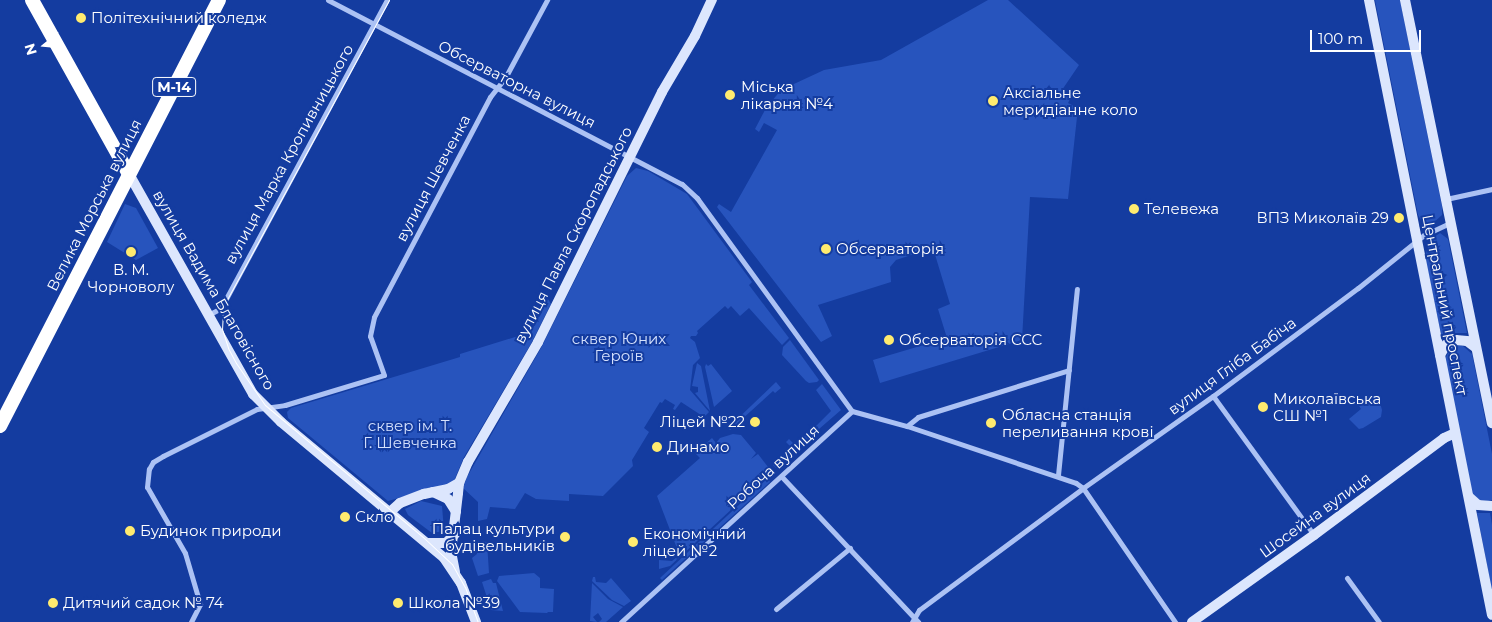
<!DOCTYPE html>
<meta charset="utf-8">
<style>
body{margin:0}
#map{position:relative;width:1492px;height:622px;overflow:hidden;background:#143ca0;font-family:Montserrat,sans-serif}
div>[style]{position:absolute}
[style*='--x']{left:calc(var(--x)*1px);top:calc(var(--y)*1px);width:calc(var(--w)*1px);rotate:calc(var(--a)*1deg)}
.green>*{inset:0;background:#2754bd}
.street>*{height:5px;margin:-2.5px;padding:0 2.5px;transform-origin:2.5px;border-radius:2.5px;background:#acc2f4}
.secondary>*{height:10px;margin:-5px;padding:0 5px;transform-origin:5px;border-radius:5px;background:#dce6fd}
.highway>*{height:14px;margin:-7px;padding:0 7px;transform-origin:7px;border-radius:7px;background:#fff}
.tram>*{height:1px;margin:-0.5px;padding:0 0.5px;transform-origin:0.5px;border-radius:0.5px;background:#fff}
.dots>*{width:14px;height:14px;translate:-50% -50%;box-sizing:border-box;border:2px solid #143ca0;border-radius:50%}
span{translate:-50% -50%;white-space:nowrap;text-align:center;line-height:1.15;-webkit-text-stroke:4px #143ca0;paint-order:stroke}
.shield-label span{padding:1px 4px;background:#143ca0;border:1px solid;border-radius:4px;-webkit-text-stroke-width:0}
.shield-label{font-size:14px;color:#fff;font-weight:700}
.poi-label{font-size:15px;color:#fff}
.left{translate:0 -50%;text-align:left}
.right{translate:-100% -50%;text-align:right}
.street-label{font-size:15px;color:#fff}
.park-label{font-size:15px;color:#d5e1fd}
.north{position:absolute;left:20px;top:20px;width:50px;height:50px;-webkit-text-stroke:4px #143ca0;paint-order:stroke;rotate:253deg;font-size:14px;font-weight:700;line-height:20px;text-align:center;color:#fff}
.north::after{content:'';display:block;margin:auto;width:18px;height:22px;background:#fff;clip-path:polygon(50% 0,100% 100%,50% 72%,0 100%)}
.scale{position:absolute;left:1310px;top:30px;width:111px;height:22px;box-sizing:border-box;border:2px solid #fff;border-top:0;padding-left:6px;font-size:15px;line-height:18px;white-space:nowrap;color:#fff;-webkit-text-stroke:4px #143ca0;paint-order:stroke}
</style>
<div id="map">
<div class="green">
<i style="clip-path:polygon(988px 0,1008px 0,1079px 65px,1062px 90px,1071px 97px,1068px 103px,1078px 108px,1068px 199px,1030px 197px,1022px 340px,880px 383px,873px 360px,947px 338px,938px 309px,950px 304px,933px 248px,896px 260px,890px 267px,891px 282px,818px 305px,832px 336px,821px 342px,717px 207px,719px 204px,731px 212px,777px 130px,764px 123px,759px 132px,755px 129px,766px 108px,781px 90px,824px 70px,881px 60px)"></i>
<i style="clip-path:polygon(1375px 0,1400px 0,1442px 206px,1442px 215px,1432px 224px,1423px 223px,1418px 215px)"></i>
<i style="clip-path:polygon(636px 168px,648px 171px,687px 194px,752px 282px,749px 285px,789px 338px,782px 345px,749px 308px,740px 316px,731px 306px,728px 309px,725px 306px,697px 331px,698px 333px,696px 336px,691px 336px,690px 338px,695px 342px,700px 358px,693px 365px,690px 390px,709px 412px,704px 417px,681px 402px,675px 410px,673px 409px,675px 405px,665px 399px,662px 403px,660px 402px,644px 428px,649px 432px,632px 460px,633px 466px,603px 496px,569px 494px,569px 501px,536px 499px,525px 493px,515px 509px,490px 507px,487px 519px,478px 521px,478px 502px,463px 488px,467px 477px,541px 348px,627px 176px)"></i>
<i style="clip-path:polygon(125px 204px,136px 208px,158px 248px,136px 260px,107px 242px)"></i>
<i style="clip-path:polygon(1440px 233px,1448px 239px,1467px 333px,1455px 333px,1442px 339px,1425px 257px,1430px 240px)"></i>
<i style="clip-path:polygon(548px 299px,551px 304px,532px 342px,464px 457px,453px 483px,388px 501px,288px 418px,287px 412px,291px 408px,460px 357px,460px 354px,531px 332px)"></i>
<i style="clip-path:polygon(790px 340px,819px 380px,817px 382px,809px 383px,806px 381px,782px 355px,783px 347px)"></i>
<i style="clip-path:polygon(1457px 345px,1463px 346px,1472px 354px,1492px 454px,1492px 500px,1488px 501px,1479px 500px,1472px 493px,1445px 359px,1450px 349px)"></i>
<i style="clip-path:polygon(697px 363px,701px 366px,710px 411px,695px 393px,698px 392px,698px 387px,692px 386px)"></i>
<i style="clip-path:polygon(706px 364px,708px 366px,711px 364px,732px 391px,714px 407px,705px 367px)"></i>
<i style="clip-path:polygon(776px 382px,781px 388px,775px 393px,773px 391px,730px 430px,728px 428px)"></i>
<i style="clip-path:polygon(822px 384px,841px 410px,819px 429px,816px 426px,831px 411px,816px 390px)"></i>
<i style="clip-path:polygon(1373px 394px,1380px 403px,1382px 410px,1381px 417px,1363px 428px,1359px 429px,1349px 419px,1361px 409px,1358px 404px)"></i>
<i style="clip-path:polygon(812px 429px,815px 433px,776px 468px,773px 465px,792px 448px,786px 442px,789px 439px,795px 445px)"></i>
<i style="clip-path:polygon(733px 434px,741px 435px,756px 453px,751px 459px,758px 454px,772px 472px,670px 566px,659px 569px,659px 560px,672px 561px,677px 557px,678px 551px,657px 496px,700px 458px,695px 453px,712px 438px,716px 443px,720px 438px)"></i>
<i style="clip-path:polygon(768px 478px,770px 482px,662px 580px,660px 578px)"></i>
<i style="clip-path:polygon(421px 501px,442px 506px,444px 531px,432px 533px,408px 515px,405px 509px)"></i>
<i style="clip-path:polygon(1477px 513px,1490px 513px,1492px 525px,1492px 591px)"></i>
<i style="clip-path:polygon(477px 541px,487px 542px,489px 573px,478px 576px,472px 558px,477px 554px)"></i>
<i style="clip-path:polygon(534px 573px,540px 578px,540px 588px,554px 589px,553px 612px,548px 612px,547px 613px,520px 612px,497px 581px,499px 576px)"></i>
<i style="clip-path:polygon(593px 577px,595px 577px,596px 582px,606px 583px,611px 578px,631px 601px,624px 606px,612px 600px,592px 581px)"></i>
<i style="clip-path:polygon(491px 579px,493px 583px,496px 583px,503px 611px,491px 610px,482px 582px)"></i>
<i style="clip-path:polygon(592px 583px,608px 599px,623px 607px,606px 622px,599px 622px,602px 619px,598px 613px,593px 617px,597px 622px,590px 621px)"></i>
</div>
<div class="street">
<i style="--x:328;--y:0;--w:399;--a:27.5"></i>
<i style="--x:682;--y:184;--w:21;--a:43"></i>
<i style="--x:697;--y:198;--w:263;--a:54"></i>
<i style="--x:1446;--y:199;--w:47;--a:-12.3"></i>
<i style="--x:208;--y:315;--w:15;--a:-28"></i>
<i style="--x:221;--y:308;--w:350;--a:-61.7"></i>
<i style="--x:1213;--y:396;--w:172;--a:54"></i>
<i style="--x:852;--y:411;--w:57;--a:15.3"></i>
<i style="--x:907;--y:426;--w:178;--a:18.6"></i>
<i style="--x:1076;--y:483;--w:9;--a:36"></i>
<i style="--x:1083;--y:488;--w:163;--a:55.5"></i>
<i style="--x:907;--y:426;--w:14;--a:-39"></i>
<i style="--x:918;--y:417;--w:158;--a:-17.3"></i>
<i style="--x:1058;--y:475;--w:187;--a:-84.2"></i>
<i style="--x:782;--y:477;--w:199;--a:46.8"></i>
<i style="--x:1347;--y:578;--w:54;--a:54"></i>
<i style="--x:776;--y:609;--w:96;--a:-39.5"></i>
<i style="--x:191;--y:622;--w:20;--a:-63"></i>
<i style="--x:200;--y:604;--w:53;--a:-106.4"></i>
<i style="--x:185;--y:553;--w:76;--a:-119.9"></i>
<i style="--x:147;--y:487;--w:18;--a:-84"></i>
<i style="--x:149;--y:469;--w:8;--a:-60"></i>
<i style="--x:153;--y:462;--w:12;--a:-31"></i>
<i style="--x:163;--y:456;--w:105;--a:-26.6"></i>
<i style="--x:257;--y:409;--w:28;--a:-8"></i>
<i style="--x:285;--y:405;--w:103;--a:-16.9"></i>
<i style="--x:384;--y:375;--w:41;--a:-109.7"></i>
<i style="--x:370;--y:336;--w:19;--a:-78"></i>
<i style="--x:374;--y:317;--w:249;--a:-62.2"></i>
<i style="--x:490;--y:97;--w:24;--a:-52"></i>
<i style="--x:505;--y:78;--w:89;--a:-61.7"></i>
<i style="--x:621;--y:622;--w:313;--a:-42.4"></i>
<i style="--x:912;--y:622;--w:14;--a:-60"></i>
<i style="--x:919;--y:610;--w:204;--a:-36.6"></i>
<i style="--x:1083;--y:488;--w:159;--a:-35.3"></i>
<i style="--x:1213;--y:396;--w:181;--a:-36.7"></i>
<i style="--x:1358;--y:288;--w:85;--a:-38.8"></i>
<i style="--x:1424;--y:235;--w:29;--a:-25"></i>
</div>
<div class="secondary">
<i style="--x:1369;--y:0;--w:627;--a:78.69"></i>
<i style="--x:1405;--y:0;--w:432;--a:78.4"></i>
<i style="--x:129;--y:174;--w:253;--a:60.6"></i>
<i style="--x:253;--y:394;--w:40;--a:45"></i>
<i style="--x:281;--y:422;--w:212;--a:39.8"></i>
<i style="--x:444;--y:558;--w:30;--a:56"></i>
<i style="--x:461;--y:583;--w:42;--a:69"></i>
<i style="--x:1440;--y:355;--w:12;--a:-59"></i>
<i style="--x:1446;--y:345;--w:11;--a:-27"></i>
<i style="--x:1456;--y:340;--w:11;--a:5"></i>
<i style="--x:1467;--y:341;--w:10;--a:37"></i>
<i style="--x:433;--y:492;--w:17;--a:25"></i>
<i style="--x:448;--y:499;--w:15;--a:58"></i>
<i style="--x:1469;--y:497;--w:12;--a:42"></i>
<i style="--x:1478;--y:505;--w:14;--a:4"></i>
<i style="--x:390;--y:512;--w:13;--a:-42"></i>
<i style="--x:400;--y:503;--w:26;--a:-21"></i>
<i style="--x:424;--y:494;--w:25;--a:-12"></i>
<i style="--x:448;--y:489;--w:13;--a:-29"></i>
<i style="--x:427;--y:543;--w:19;--a:0"></i>
<i style="--x:446;--y:543;--w:13;--a:-45"></i>
<i style="--x:455;--y:572;--w:20;--a:-101"></i>
<i style="--x:451;--y:552;--w:59;--a:-83.2"></i>
<i style="--x:458;--y:493;--w:10;--a:-84"></i>
<i style="--x:459;--y:483;--w:23;--a:-67"></i>
<i style="--x:468;--y:462;--w:139;--a:-59.7"></i>
<i style="--x:538;--y:342;--w:279;--a:-63.6"></i>
<i style="--x:662;--y:92;--w:65;--a:-59.5"></i>
<i style="--x:695;--y:36;--w:40;--a:-65"></i>
<i style="--x:1192;--y:622;--w:150;--a:-35.5"></i>
<i style="--x:1314;--y:535;--w:162;--a:-36.7"></i>
<i style="--x:1444;--y:438;--w:12;--a:-24"></i>
</div>
<div class="highway">
<i style="--x:32;--y:0;--w:199;--a:60.9"></i>
<i style="--x:0;--y:426;--w:479;--a:-62.8"></i>
</div>
<div class="tram">
<i style="--x:389;--y:0;--w:340;--a:118.4"></i>
<i style="--x:227;--y:299;--w:13;--a:108"></i>
<i style="--x:223;--y:311;--w:18;--a:93"></i>
<i style="--x:222;--y:329;--w:20;--a:72"></i>
<i style="--x:228;--y:348;--w:17;--a:62"></i>
<i style="--x:236;--y:363;--w:51;--a:55.4"></i>
<i style="--x:265;--y:405;--w:206;--a:39.9"></i>
<i style="--x:423;--y:537;--w:40;--a:43"></i>
<i style="--x:452;--y:564;--w:26;--a:61"></i>
<i style="--x:465;--y:587;--w:37;--a:70"></i>
</div>
<div class="dots">
<i style="left:81px;top:18px;background:#ffeb6f"></i>
<i style="left:730px;top:95px;background:#ffeb6f"></i>
<i style="left:993px;top:101px;background:#ffeb6f"></i>
<i style="left:1134px;top:209px;background:#ffeb6f"></i>
<i style="left:1399px;top:218px;background:#ffeb6f"></i>
<i style="left:826px;top:249px;background:#ffeb6f"></i>
<i style="left:131px;top:252px;background:#ffeb6f"></i>
<i style="left:889px;top:340px;background:#ffeb6f"></i>
<i style="left:1263px;top:407px;background:#ffeb6f"></i>
<i style="left:755px;top:422px;background:#ffeb6f"></i>
<i style="left:991px;top:423px;background:#ffeb6f"></i>
<i style="left:657px;top:447px;background:#ffeb6f"></i>
<i style="left:345px;top:517px;background:#ffeb6f"></i>
<i style="left:130px;top:531px;background:#ffeb6f"></i>
<i style="left:565px;top:537px;background:#ffeb6f"></i>
<i style="left:633px;top:542px;background:#ffeb6f"></i>
<i style="left:53px;top:603px;background:#ffeb6f"></i>
<i style="left:398px;top:603px;background:#ffeb6f"></i>
</div>
<div class="shield-label">
<span style="left:174px;top:87px">М-14</span>
</div>
<div class="poi-label">
<span class="left" style="left:91px;top:18px">Політехнічний коледж</span>
<span class="left" style="left:741px;top:95px">Міська<br>лікарня №4</span>
<span class="left" style="left:1003px;top:101px">Аксіальне<br>меридіанне коло</span>
<span class="left" style="left:1144px;top:209px">Телевежа</span>
<span class="right" style="left:1389px;top:218px">ВПЗ Миколаїв 29</span>
<span class="left" style="left:836px;top:249px">Обсерваторія</span>
<span style="left:131px;top:278px">В. М.<br>Чорноволу</span>
<span class="left" style="left:899px;top:340px">Обсерваторія ССС</span>
<span class="left" style="left:1273px;top:407px">Миколаївська<br>СШ №1</span>
<span class="left" style="left:1002px;top:423px">Обласна станція<br>переливання крові</span>
<span class="right" style="left:745px;top:422px">Ліцей №22</span>
<span class="left" style="left:667px;top:447px">Динамо</span>
<span class="left" style="left:355px;top:517px">Скло</span>
<span class="right" style="left:555px;top:537px">Палац культури<br>будівельників</span>
<span class="left" style="left:140px;top:531px">Будинок природи</span>
<span class="left" style="left:643px;top:542px">Економічний<br>ліцей №2</span>
<span class="left" style="left:63px;top:603px">Дитячий садок № 74</span>
<span class="left" style="left:408px;top:603px">Школа №39</span>
</div>
<div class="street-label">
<span style="left:517px;top:84px;rotate:27deg">Обсерваторна вулиця</span>
<span style="left:289px;top:154px;rotate:-61deg">вулиця Марка Кропивницького</span>
<span style="left:433px;top:178px;rotate:-62deg">вулиця Шевченка</span>
<span style="left:94px;top:205px;rotate:-63deg">Велика Морська вулиця</span>
<span style="left:573px;top:235px;rotate:-63deg">вулиця Павла Скоропадського</span>
<span style="left:214px;top:290px;rotate:60deg">вулиця Вадима Благовісного</span>
<span style="left:1445px;top:305px;rotate:79deg">Центральний проспект</span>
<span style="left:1232px;top:366px;rotate:-36deg">вулиця Гліба Бабіча</span>
<span style="left:773px;top:467px;rotate:-42deg">Робоча вулиця</span>
<span style="left:1315px;top:515px;rotate:-36deg">Шосейна вулиця</span>
</div>
<div class="park-label">
<span style="left:619px;top:347px">сквер Юних<br>Героїв</span>
<span style="left:410px;top:434px">сквер ім. Т.<br>Г. Шевченка</span>
</div>
<div class="north">N</div>
<div class="scale">100 m</div>
</div>
